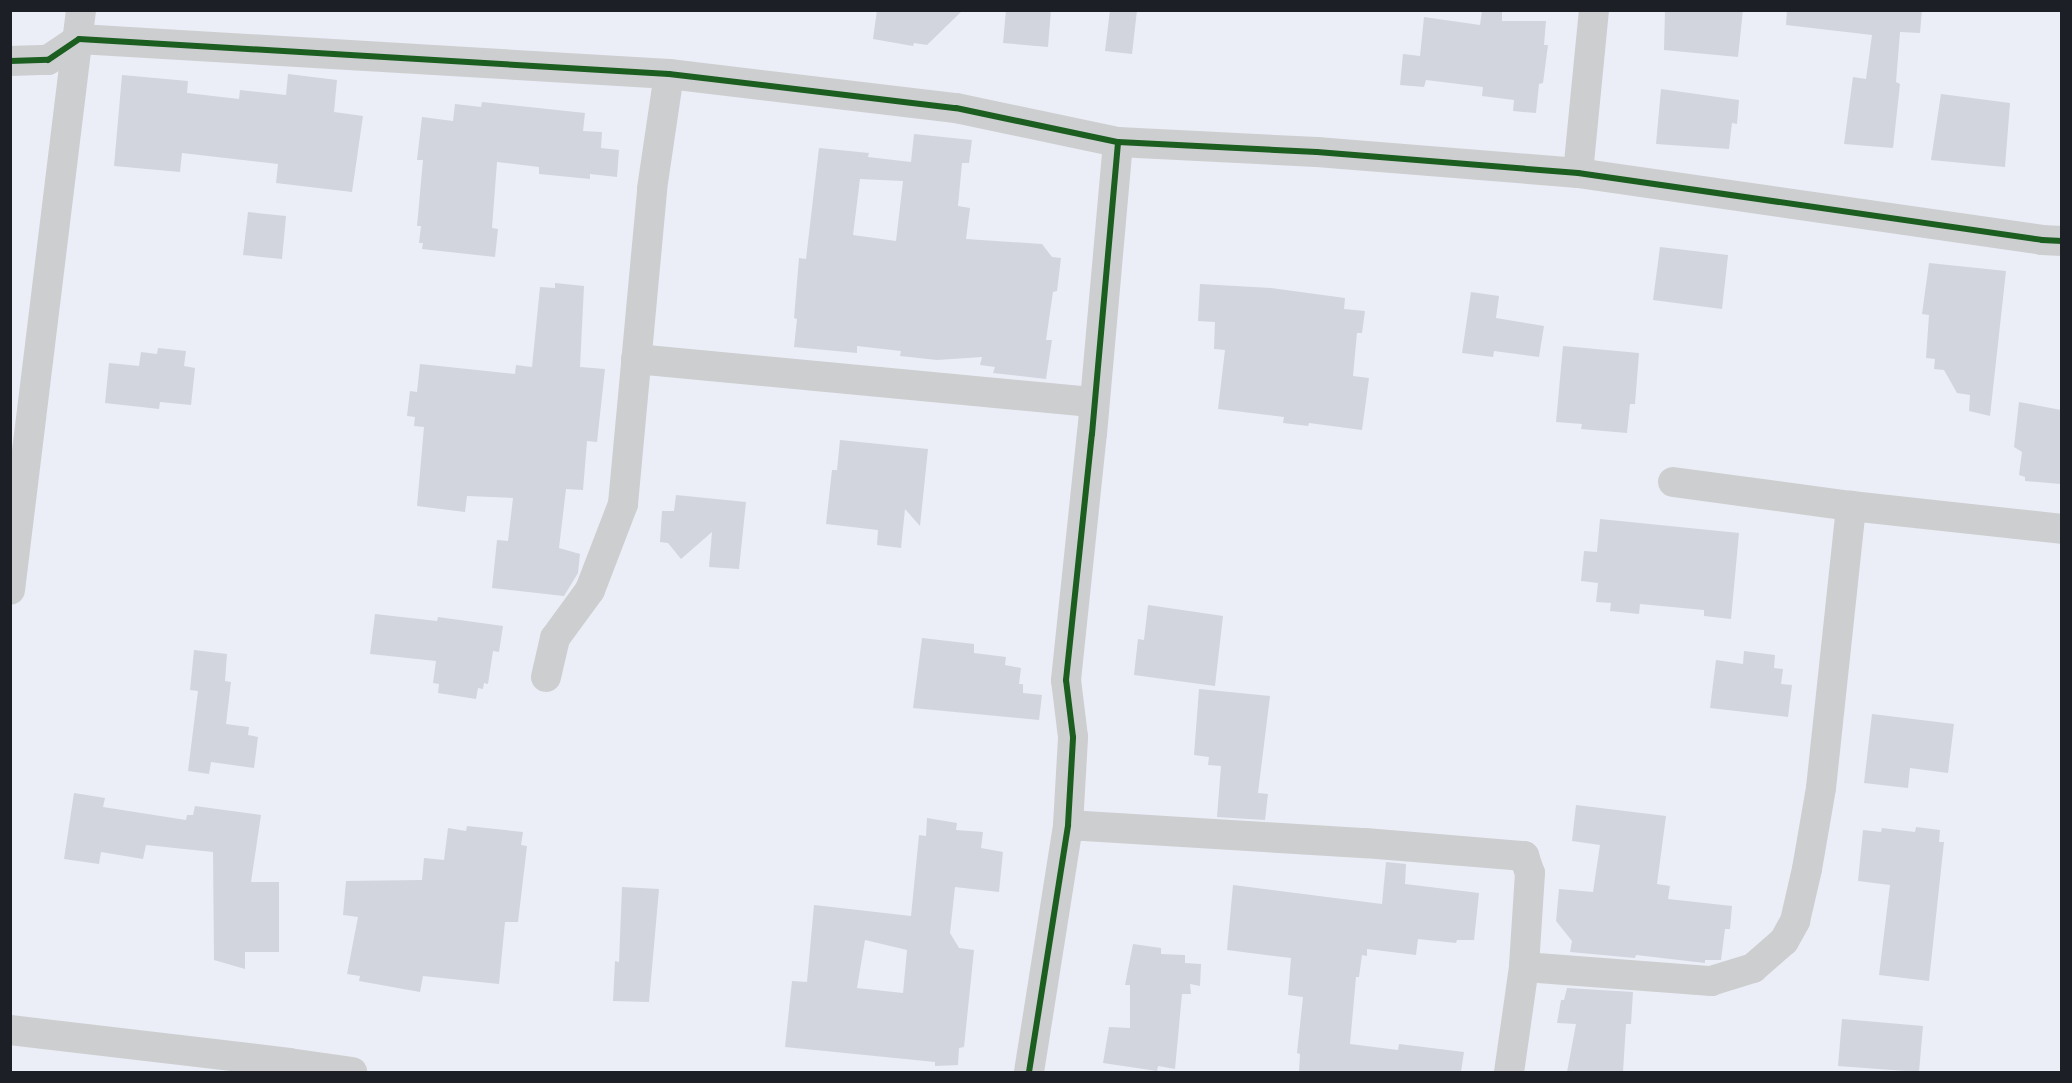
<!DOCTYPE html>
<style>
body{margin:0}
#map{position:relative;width:2072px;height:1083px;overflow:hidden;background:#ebeef7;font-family:"Golos Text",sans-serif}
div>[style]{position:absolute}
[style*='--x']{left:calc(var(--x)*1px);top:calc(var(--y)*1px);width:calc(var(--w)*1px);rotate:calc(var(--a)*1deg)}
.building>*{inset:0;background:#d2d5dd}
.street>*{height:30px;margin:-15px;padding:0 15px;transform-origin:15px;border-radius:15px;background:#cdced0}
.cycleway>*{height:6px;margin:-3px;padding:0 3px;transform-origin:3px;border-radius:3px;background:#1b5e20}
span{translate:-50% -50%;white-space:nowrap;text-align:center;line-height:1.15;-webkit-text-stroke:5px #f7f9fd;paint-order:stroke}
.frame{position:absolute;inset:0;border:12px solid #1d1f26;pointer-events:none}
</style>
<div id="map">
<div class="building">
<i style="clip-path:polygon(877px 10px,963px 10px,927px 45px,914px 43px,913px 46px,873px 39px)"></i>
<i style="clip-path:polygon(1006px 10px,1051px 10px,1048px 47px,1003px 43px)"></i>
<i style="clip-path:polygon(1110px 10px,1137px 10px,1132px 54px,1105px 51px)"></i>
<i style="clip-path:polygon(1482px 10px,1502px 10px,1502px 21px,1546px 21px,1544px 45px,1548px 45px,1543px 83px,1539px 84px,1536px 113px,1513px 111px,1514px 100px,1482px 96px,1483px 87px,1426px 80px,1424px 87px,1400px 85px,1403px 54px,1420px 56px,1424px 17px,1480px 25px)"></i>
<i style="clip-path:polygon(1665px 10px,1743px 10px,1738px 57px,1664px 50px)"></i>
<i style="clip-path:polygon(1787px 10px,1922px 10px,1920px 33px,1900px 32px,1896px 82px,1900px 84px,1893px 148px,1844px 144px,1853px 77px,1866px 79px,1872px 35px,1786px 25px)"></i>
<i style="clip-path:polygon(288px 74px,337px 80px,334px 112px,363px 116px,352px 192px,276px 183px,278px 164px,182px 153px,180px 172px,114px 166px,122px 75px,188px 81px,187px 93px,239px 99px,240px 90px,286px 95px)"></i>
<i style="clip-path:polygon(1661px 89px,1739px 100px,1737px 124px,1732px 123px,1729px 149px,1656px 144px)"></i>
<i style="clip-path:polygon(1941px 94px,2010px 103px,2005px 167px,1931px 160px)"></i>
<i style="clip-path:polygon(482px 102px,585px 113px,583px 131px,602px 132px,601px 148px,619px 150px,617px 177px,590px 174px,590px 179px,539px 174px,539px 167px,497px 162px,492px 228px,498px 229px,495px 257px,422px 249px,423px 243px,419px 243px,421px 226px,417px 226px,423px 160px,417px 160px,422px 117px,453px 121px,455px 104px,481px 107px)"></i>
<i style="clip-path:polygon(evenodd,914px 134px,972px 140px,969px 163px,962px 163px,958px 206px,970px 208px,966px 239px,1042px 244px,1052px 257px,1061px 258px,1057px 291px,1053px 292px,1046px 340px,1052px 340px,1046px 379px,993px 373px,995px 367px,980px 365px,982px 357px,937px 360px,900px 356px,901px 351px,857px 346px,857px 353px,794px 347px,797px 319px,794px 318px,799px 258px,806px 259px,819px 148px,869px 153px,868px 157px,911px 162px,914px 134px,860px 179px,903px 181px,896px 241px,853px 235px,860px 179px)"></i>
<i style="clip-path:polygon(248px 212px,286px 216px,282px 259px,243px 255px)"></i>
<i style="clip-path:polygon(1660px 247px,1728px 255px,1722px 309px,1653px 300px)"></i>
<i style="clip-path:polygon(1929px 263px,2006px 271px,1990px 416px,1969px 411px,1970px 395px,1957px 393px,1944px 370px,1934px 369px,1935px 359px,1926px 358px,1929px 315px,1922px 314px)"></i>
<i style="clip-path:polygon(555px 283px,584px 286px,580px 367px,605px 369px,597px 442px,587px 441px,583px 490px,566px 489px,559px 548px,580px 554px,578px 573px,564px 596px,492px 588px,497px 540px,508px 541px,513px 498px,467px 496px,465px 512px,417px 506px,424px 427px,414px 426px,415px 417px,407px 416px,410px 391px,417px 392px,420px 364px,515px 374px,516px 365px,532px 367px,540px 287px,555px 288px)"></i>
<i style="clip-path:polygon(1200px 284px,1271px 288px,1345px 298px,1344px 309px,1365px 311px,1362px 333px,1357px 333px,1353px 376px,1369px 378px,1362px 430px,1309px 423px,1308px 426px,1283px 423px,1284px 417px,1218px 409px,1225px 350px,1214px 349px,1215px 322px,1198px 321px)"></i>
<i style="clip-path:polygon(1471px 292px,1499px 296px,1496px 318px,1544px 326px,1539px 357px,1494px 351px,1493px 357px,1462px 353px)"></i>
<i style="clip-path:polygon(1563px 346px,1639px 353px,1635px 404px,1630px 404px,1627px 433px,1581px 429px,1582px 424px,1556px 422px)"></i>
<i style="clip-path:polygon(158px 348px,186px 351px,184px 366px,195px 368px,191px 405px,160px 402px,159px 409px,105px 403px,109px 363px,139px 366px,141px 352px,157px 354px)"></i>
<i style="clip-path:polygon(2019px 402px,2061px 410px,2061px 484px,2025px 481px,2025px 477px,2019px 475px,2022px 452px,2014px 447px)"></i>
<i style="clip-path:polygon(840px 440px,928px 449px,920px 526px,905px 509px,901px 548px,877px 545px,878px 530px,826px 524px,832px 470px,837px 470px)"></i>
<i style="clip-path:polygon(676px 495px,746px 502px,739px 569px,709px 567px,712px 532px,681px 559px,668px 543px,660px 542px,662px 511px,674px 511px)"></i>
<i style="clip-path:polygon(1600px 519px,1739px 533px,1731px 619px,1704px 616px,1704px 610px,1640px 604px,1639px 614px,1610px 611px,1611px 603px,1596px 602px,1598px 583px,1581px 581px,1584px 551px,1597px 552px)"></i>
<i style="clip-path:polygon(1148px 605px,1223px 616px,1215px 686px,1134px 675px,1138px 639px,1144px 640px)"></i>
<i style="clip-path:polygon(375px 614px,437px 621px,438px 617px,503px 626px,499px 652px,493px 651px,488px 684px,484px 683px,483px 689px,478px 688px,476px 699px,438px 693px,439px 684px,433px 683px,436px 661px,370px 654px)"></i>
<i style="clip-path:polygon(922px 638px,974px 644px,974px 653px,1006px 657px,1005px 665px,1021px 668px,1019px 684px,1023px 684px,1023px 693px,1042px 695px,1039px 720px,913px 708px)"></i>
<i style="clip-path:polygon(194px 650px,227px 654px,225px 681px,231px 682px,226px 724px,249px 727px,248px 735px,258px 737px,254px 768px,211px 762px,209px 774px,188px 771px,198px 691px,190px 690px)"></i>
<i style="clip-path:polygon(1744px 651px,1775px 655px,1774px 668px,1783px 669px,1781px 684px,1792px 685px,1788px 717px,1710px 708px,1716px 660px,1743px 664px)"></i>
<i style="clip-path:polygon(1199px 689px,1270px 696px,1258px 793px,1268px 794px,1265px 820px,1217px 817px,1221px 766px,1208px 765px,1209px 757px,1194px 755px)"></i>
<i style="clip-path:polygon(1872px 714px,1954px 724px,1948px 773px,1910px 768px,1908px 788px,1864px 783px)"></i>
<i style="clip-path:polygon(74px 793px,105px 798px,103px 807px,186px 820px,187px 815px,193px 815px,195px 806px,261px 815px,251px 882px,279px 882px,279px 952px,245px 952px,245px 969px,214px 960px,213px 852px,146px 845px,143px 859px,101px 852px,99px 864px,64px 859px)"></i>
<i style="clip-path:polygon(1576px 805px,1666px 816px,1657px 884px,1670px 886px,1668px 899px,1732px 906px,1730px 929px,1725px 929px,1721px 960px,1705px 960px,1705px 963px,1636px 955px,1635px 958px,1570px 952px,1572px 941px,1556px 921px,1559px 889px,1593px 892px,1600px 845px,1572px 841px)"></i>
<i style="clip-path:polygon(evenodd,927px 818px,957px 823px,956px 830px,983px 832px,981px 848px,1003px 852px,999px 892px,955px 887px,950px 933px,959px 948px,974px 950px,964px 1047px,959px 1048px,958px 1065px,935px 1066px,935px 1062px,785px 1047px,792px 981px,807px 982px,814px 905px,911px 916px,919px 835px,926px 836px,927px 818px,865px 940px,907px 950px,903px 993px,857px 988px,865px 940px)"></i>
<i style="clip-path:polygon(467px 826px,523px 832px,521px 845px,527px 846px,518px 922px,505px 922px,499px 984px,423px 976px,420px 992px,359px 981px,360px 976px,347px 974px,358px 917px,343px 915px,346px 881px,422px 880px,424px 858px,444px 860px,448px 828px,466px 831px)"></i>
<i style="clip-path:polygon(1916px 827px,1940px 830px,1939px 842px,1944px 842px,1929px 981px,1879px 975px,1890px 885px,1858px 881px,1863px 830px,1881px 832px,1882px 828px,1915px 832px)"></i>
<i style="clip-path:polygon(1386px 862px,1406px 864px,1405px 884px,1479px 893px,1474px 940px,1457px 940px,1456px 943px,1418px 939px,1416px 955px,1367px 949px,1367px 956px,1362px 955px,1359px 977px,1356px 977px,1350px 1044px,1398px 1050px,1399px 1044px,1464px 1052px,1461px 1072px,1299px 1072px,1300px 1054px,1297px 1053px,1303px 997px,1288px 995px,1291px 958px,1227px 950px,1233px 885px,1382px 904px)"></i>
<i style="clip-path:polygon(622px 887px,659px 889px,649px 1002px,613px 1001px,615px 961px,619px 962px)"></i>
<i style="clip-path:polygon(1133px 944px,1161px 948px,1161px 954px,1185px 955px,1185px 963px,1201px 964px,1200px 986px,1190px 984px,1191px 994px,1182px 994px,1175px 1069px,1158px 1066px,1157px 1071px,1103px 1063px,1109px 1027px,1130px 1028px,1130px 985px,1125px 985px)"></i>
<i style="clip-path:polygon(1567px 988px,1633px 992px,1631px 1024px,1626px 1024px,1623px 1072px,1567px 1072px,1576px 1024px,1557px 1023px,1561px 1000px,1564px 1000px)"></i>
<i style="clip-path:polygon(1842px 1019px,1923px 1026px,1919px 1072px,1838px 1066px)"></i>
</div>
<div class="street">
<i style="--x:10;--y:61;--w:38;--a:-2"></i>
<i style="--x:48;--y:60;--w:37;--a:-34"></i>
<i style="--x:79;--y:39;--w:591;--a:3.39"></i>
<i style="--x:669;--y:74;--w:289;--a:6.8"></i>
<i style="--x:956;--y:108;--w:166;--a:11.9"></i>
<i style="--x:1118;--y:142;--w:199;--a:2.9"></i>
<i style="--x:1317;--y:152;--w:262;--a:4.6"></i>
<i style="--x:1578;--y:173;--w:469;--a:8.2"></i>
<i style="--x:2042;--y:240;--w:20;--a:3"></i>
<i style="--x:1578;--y:173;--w:164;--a:-84.4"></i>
<i style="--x:636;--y:359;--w:460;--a:5.4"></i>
<i style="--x:1673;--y:482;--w:180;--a:7.7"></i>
<i style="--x:1851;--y:506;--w:212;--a:6.2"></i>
<i style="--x:10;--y:590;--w:584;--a:-83.02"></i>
<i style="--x:546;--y:677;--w:40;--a:-77"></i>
<i style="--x:555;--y:638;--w:59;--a:-53.9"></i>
<i style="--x:590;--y:590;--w:92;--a:-69"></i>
<i style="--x:623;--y:504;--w:316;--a:-84.7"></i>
<i style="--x:652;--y:189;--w:116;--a:-81.6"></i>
<i style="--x:1068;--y:825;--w:298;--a:3.5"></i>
<i style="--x:1365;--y:843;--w:160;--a:4.7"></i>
<i style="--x:1524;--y:856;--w:18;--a:71"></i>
<i style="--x:1530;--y:873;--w:94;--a:93.7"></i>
<i style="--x:1524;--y:967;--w:106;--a:98.1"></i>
<i style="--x:1524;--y:967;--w:188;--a:4.3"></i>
<i style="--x:1711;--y:981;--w:44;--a:-17.2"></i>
<i style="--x:1753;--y:968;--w:41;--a:-41.1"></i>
<i style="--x:1784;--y:941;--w:23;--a:-61"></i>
<i style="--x:1795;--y:921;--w:53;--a:-77"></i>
<i style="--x:1807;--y:869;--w:82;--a:-80.2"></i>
<i style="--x:1821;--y:788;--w:284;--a:-83.9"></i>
<i style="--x:10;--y:1030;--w:281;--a:6.7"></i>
<i style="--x:289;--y:1063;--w:64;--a:8.1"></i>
<i style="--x:1029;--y:1072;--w:250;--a:-81"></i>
<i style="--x:1068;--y:825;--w:88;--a:-86.7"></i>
<i style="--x:1073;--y:737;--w:57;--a:-97"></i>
<i style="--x:1066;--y:680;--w:247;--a:-84"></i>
<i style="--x:1092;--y:434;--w:293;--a:-84.9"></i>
</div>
<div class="cycleway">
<i style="--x:10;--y:61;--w:38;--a:-2"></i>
<i style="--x:48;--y:60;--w:37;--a:-34"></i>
<i style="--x:79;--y:39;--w:591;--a:3.39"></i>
<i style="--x:669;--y:74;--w:289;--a:6.8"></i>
<i style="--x:956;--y:108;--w:166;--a:11.9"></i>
<i style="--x:1118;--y:142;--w:199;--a:2.9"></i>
<i style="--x:1317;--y:152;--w:262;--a:4.6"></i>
<i style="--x:1578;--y:173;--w:469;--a:8.2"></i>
<i style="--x:2042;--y:240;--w:20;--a:3"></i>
<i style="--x:1029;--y:1072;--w:250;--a:-81"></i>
<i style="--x:1068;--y:825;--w:88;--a:-86.7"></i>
<i style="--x:1073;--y:737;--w:57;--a:-97"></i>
<i style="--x:1066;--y:680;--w:247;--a:-84"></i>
<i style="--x:1092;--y:434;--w:293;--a:-84.9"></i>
</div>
<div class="frame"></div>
</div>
